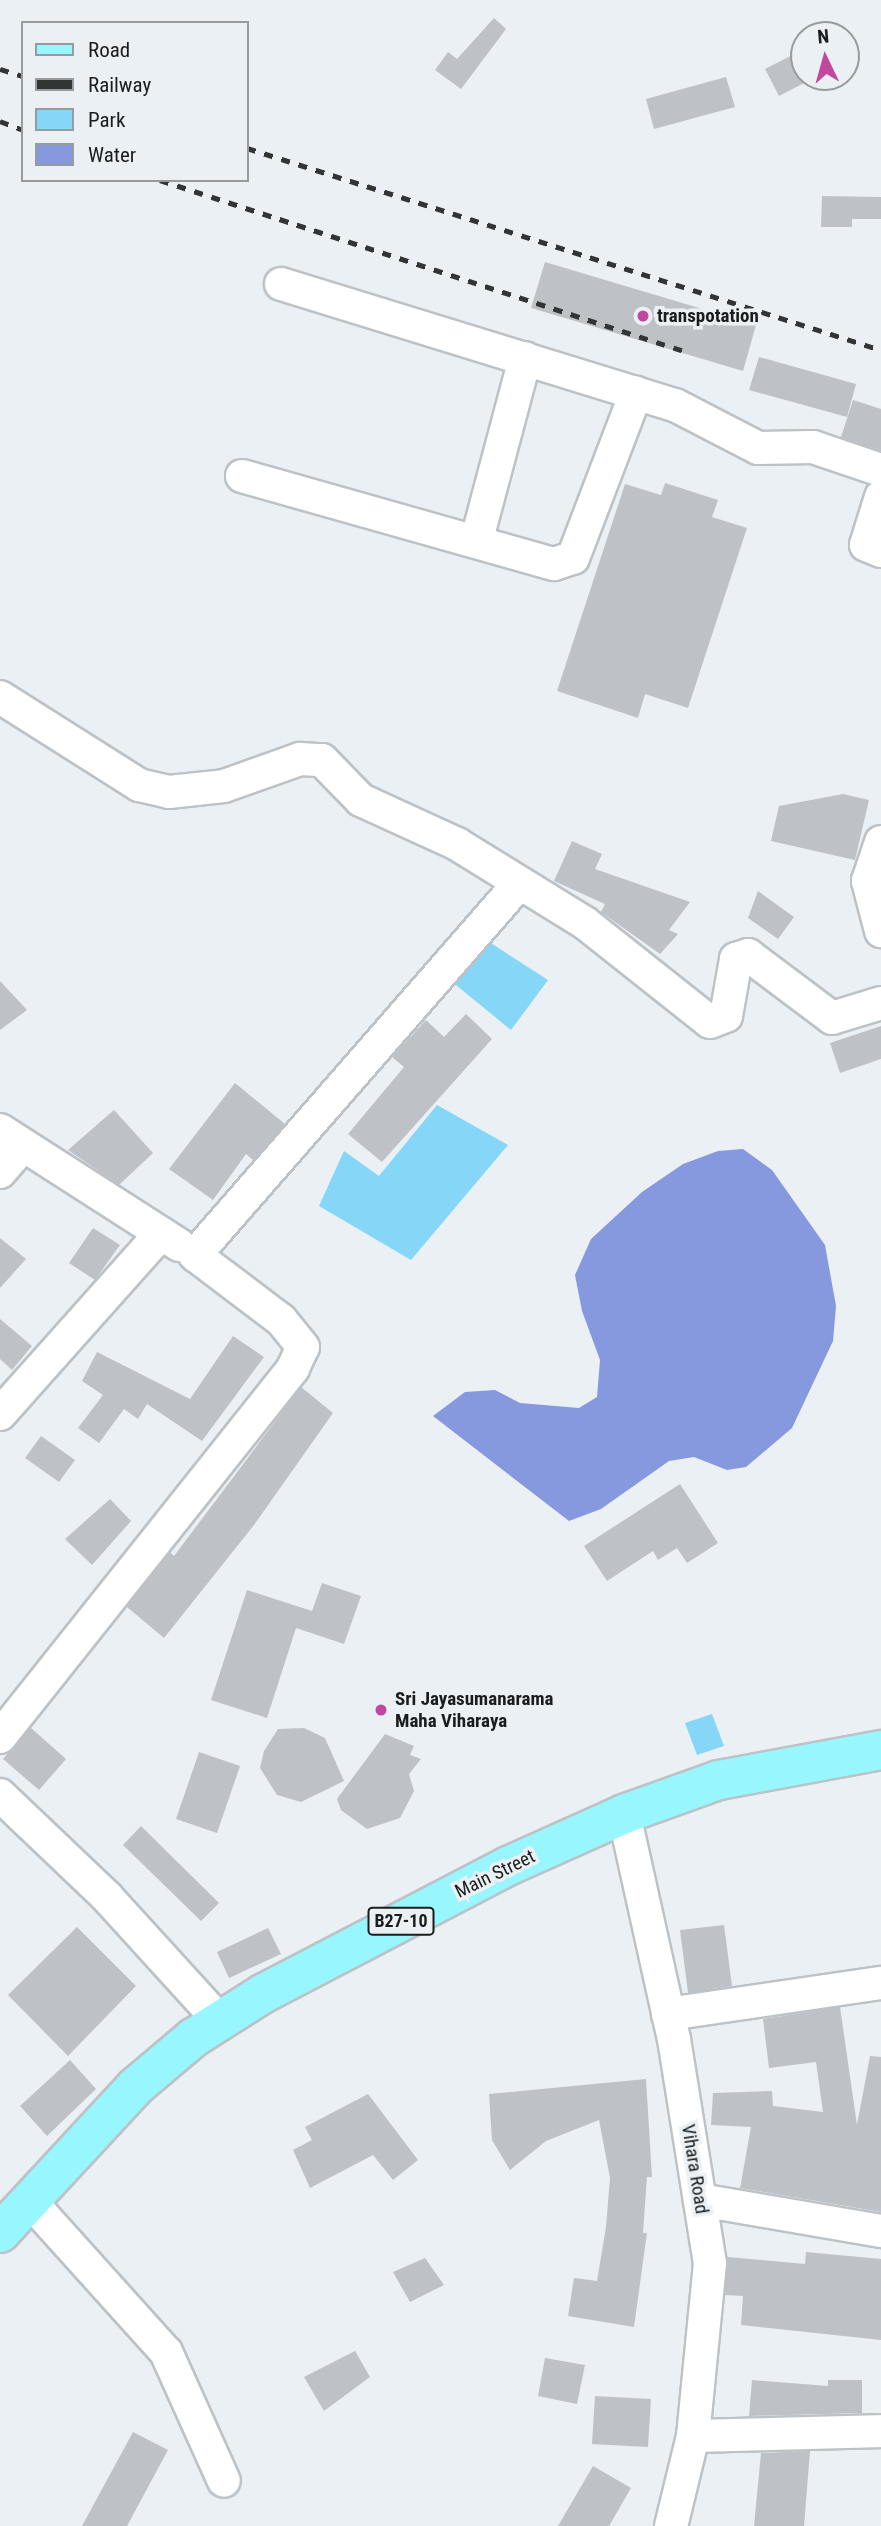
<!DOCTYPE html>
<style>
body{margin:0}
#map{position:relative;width:881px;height:2526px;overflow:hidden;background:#eaf0f3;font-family:"Roboto Condensed",sans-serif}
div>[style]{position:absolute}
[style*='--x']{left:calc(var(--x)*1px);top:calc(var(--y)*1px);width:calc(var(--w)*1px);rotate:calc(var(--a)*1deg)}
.green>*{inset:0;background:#85d6f7}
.water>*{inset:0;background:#8699df}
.building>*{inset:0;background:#bec2c6}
.roads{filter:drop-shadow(2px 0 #bcc2c5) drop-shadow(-2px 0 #bcc2c5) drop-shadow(0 2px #bcc2c5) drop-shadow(0 -2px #bcc2c5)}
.minor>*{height:32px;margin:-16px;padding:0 16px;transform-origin:16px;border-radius:16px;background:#fff}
.primary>*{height:38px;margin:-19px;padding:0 19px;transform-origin:19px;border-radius:19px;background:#98f6fe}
.rail>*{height:5px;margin-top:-2.5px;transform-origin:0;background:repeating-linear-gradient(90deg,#323536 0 9px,transparent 0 18px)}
.dots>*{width:19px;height:19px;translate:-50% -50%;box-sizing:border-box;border:4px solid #eaf0f3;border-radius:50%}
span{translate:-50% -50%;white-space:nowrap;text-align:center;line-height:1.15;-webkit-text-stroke:7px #eaf0f3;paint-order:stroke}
.shield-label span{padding:2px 5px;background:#eaf0f3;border:2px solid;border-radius:5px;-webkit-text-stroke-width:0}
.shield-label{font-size:18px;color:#1a1c1d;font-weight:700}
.poi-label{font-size:19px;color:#1a1c1d;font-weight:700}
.left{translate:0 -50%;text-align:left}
.street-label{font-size:19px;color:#1a1c1d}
.legend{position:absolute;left:21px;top:21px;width:228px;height:161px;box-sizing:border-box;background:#eaf0f3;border:2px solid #979b9d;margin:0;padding:9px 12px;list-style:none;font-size:21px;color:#1a1c1d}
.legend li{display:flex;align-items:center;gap:14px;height:35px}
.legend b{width:35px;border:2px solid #979b9d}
.north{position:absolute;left:790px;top:21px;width:70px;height:70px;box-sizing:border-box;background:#eaf0f3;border:2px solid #979b9d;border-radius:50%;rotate:355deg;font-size:19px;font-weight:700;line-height:28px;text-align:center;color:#1a1c1d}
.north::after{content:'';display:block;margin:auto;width:24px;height:32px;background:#c0499e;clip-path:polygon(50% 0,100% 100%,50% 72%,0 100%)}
</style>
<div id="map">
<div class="green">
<i style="clip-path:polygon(486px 940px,548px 980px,511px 1030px,451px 981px)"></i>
<i style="clip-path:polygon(437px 1105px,508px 1145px,411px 1260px,319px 1206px,344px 1151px,379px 1176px)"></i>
<i style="clip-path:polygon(712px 1714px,724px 1746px,697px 1755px,685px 1723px)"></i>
</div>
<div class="water">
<i style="clip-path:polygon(743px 1149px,772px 1170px,825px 1245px,836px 1306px,833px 1341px,792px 1428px,746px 1467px,727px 1470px,694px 1457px,669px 1461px,601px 1509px,569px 1521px,433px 1416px,465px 1392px,495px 1390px,520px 1403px,579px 1408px,597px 1397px,600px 1360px,582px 1311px,575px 1275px,591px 1239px,642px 1192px,683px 1164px,718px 1151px)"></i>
</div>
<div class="building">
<i style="clip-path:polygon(494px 18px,506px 29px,461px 89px,435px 70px,448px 52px,457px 59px)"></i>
<i style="clip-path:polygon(804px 49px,804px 83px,779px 96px,765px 69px)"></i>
<i style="clip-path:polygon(726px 77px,735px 107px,654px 129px,646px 99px)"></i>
<i style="clip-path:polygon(822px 196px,881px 197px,881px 219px,852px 219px,852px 227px,821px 227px)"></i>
<i style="clip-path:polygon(545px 262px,756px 325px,743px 371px,531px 308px)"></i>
<i style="clip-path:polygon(759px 357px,856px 384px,847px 417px,749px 390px)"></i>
<i style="clip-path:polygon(853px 400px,881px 409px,881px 451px,841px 437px)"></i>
<i style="clip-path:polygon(665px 483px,718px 500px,712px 517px,747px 528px,688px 708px,645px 694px,638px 718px,557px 691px,625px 484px,661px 495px)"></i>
<i style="clip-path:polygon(843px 794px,869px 800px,855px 860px,771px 841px,779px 806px)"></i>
<i style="clip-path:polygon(572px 841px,602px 854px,595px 869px,690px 902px,669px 930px,678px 934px,660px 954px,601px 912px,605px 904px,554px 881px)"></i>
<i style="clip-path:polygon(758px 891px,794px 917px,778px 939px,748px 918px)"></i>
<i style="clip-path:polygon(0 981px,27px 1010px,0 1030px)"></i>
<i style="clip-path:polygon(466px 1014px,492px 1039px,382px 1162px,348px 1134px,404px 1067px,392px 1057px,426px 1020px,444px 1037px)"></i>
<i style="clip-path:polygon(881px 1026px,881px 1059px,840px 1073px,830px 1043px)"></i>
<i style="clip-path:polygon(235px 1083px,285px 1124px,253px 1160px,246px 1154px,213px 1200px,169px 1169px)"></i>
<i style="clip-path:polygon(114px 1110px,153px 1153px,119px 1185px,68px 1150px)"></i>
<i style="clip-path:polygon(93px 1228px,120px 1245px,95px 1280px,69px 1263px)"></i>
<i style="clip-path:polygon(0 1238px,26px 1259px,0 1288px)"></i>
<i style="clip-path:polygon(0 1319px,32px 1346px,12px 1370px,0 1359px)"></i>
<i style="clip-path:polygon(233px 1336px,264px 1357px,202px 1441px,147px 1404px,138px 1419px,124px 1409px,99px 1443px,78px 1428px,103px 1395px,82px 1381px,97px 1352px,190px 1399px)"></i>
<i style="clip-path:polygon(301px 1387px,333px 1413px,254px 1525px,164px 1638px,127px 1607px,170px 1552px,174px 1556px)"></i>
<i style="clip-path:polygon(41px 1436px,75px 1460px,59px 1482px,25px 1458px)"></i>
<i style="clip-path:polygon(680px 1484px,718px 1543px,687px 1563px,677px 1548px,658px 1560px,653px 1551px,607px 1581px,584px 1546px)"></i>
<i style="clip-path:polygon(110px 1499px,131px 1521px,92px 1565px,65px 1539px)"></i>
<i style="clip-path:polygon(322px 1583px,361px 1596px,344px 1644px,296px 1628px,267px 1718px,211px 1700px,247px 1590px,312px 1611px)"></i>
<i style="clip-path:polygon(31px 1728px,66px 1759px,39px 1790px,3px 1759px)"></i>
<i style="clip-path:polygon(304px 1728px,325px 1738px,344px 1781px,301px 1802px,277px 1795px,260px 1768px,264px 1751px,278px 1729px)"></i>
<i style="clip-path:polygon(385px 1734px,414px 1746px,410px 1755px,421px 1759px,409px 1774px,414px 1791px,400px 1818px,367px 1829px,341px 1810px,337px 1799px)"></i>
<i style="clip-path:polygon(199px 1752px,240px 1766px,217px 1833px,176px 1819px)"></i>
<i style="clip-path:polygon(141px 1826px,219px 1903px,201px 1921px,123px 1845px)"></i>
<i style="clip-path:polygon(724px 1925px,732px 1986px,688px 1993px,680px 1930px)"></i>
<i style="clip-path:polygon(77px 1927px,136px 1986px,68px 2056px,8px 1995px)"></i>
<i style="clip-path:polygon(268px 1928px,281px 1954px,229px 1978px,217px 1952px)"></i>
<i style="clip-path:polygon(840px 2007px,857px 2125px,870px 2056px,881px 2057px,881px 2212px,740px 2188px,751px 2127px,711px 2125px,713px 2093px,772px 2091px,773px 2106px,823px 2112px,816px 2062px,769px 2068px,763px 2019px)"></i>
<i style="clip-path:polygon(70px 2060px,96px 2089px,47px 2136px,20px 2106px)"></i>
<i style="clip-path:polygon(646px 2079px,652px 2177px,647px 2177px,643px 2233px,647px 2233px,634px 2327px,568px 2316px,574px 2278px,597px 2281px,606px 2227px,610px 2178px,599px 2120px,546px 2141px,510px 2170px,492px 2140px,489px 2094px)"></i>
<i style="clip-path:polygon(368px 2094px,418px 2160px,393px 2180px,373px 2155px,310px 2188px,293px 2150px,312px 2140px,305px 2127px)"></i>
<i style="clip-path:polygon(806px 2252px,881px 2259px,881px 2340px,741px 2325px,743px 2296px,725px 2295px,728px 2257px,805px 2264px)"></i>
<i style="clip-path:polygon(425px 2258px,444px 2285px,410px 2302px,393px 2272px)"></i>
<i style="clip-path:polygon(355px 2351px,370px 2377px,324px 2411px,304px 2377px)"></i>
<i style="clip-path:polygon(545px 2358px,585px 2365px,577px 2404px,538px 2396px)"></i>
<i style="clip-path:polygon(752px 2380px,828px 2386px,828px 2380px,862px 2380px,862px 2413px,749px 2416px)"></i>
<i style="clip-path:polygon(595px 2396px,651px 2399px,648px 2447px,592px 2444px)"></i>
<i style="clip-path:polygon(133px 2432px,168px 2450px,127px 2526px,82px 2526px)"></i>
<i style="clip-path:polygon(810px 2451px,804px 2526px,754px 2526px,761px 2453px)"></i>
<i style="clip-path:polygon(593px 2466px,631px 2488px,609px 2526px,558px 2526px)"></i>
</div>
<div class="roads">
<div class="minor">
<i style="--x:281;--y:284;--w:412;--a:17.1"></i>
<i style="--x:675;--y:405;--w:93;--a:27.4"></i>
<i style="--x:758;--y:448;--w:55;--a:-1"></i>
<i style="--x:813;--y:447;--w:72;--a:18.7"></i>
<i style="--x:242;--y:476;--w:324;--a:15.8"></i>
<i style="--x:554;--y:564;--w:20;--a:-18"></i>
<i style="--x:573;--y:558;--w:177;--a:-69.1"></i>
<i style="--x:881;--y:497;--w:50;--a:107.4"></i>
<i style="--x:866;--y:545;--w:16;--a:22"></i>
<i style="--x:477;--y:539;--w:187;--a:-75.1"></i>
<i style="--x:0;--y:697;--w:165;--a:32.3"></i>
<i style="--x:139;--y:785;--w:31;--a:13"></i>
<i style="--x:169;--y:792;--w:55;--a:-6.2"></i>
<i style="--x:224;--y:786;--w:81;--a:-19.6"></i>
<i style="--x:300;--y:759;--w:22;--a:3"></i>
<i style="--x:322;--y:760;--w:56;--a:45.7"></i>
<i style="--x:361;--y:800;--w:106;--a:24.6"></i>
<i style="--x:457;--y:844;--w:150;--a:31.7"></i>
<i style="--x:585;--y:923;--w:159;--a:38.4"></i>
<i style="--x:710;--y:1022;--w:17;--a:-21"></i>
<i style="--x:726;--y:1016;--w:58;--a:-80"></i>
<i style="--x:736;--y:959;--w:13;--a:-18"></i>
<i style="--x:748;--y:955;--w:105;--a:36.9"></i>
<i style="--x:832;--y:1018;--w:51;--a:-17"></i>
<i style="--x:881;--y:842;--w:41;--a:108.4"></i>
<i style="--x:868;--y:881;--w:14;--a:21"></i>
<i style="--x:868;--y:881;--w:52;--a:75.4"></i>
<i style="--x:0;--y:1130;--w:213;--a:32.7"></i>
<i style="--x:0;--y:1172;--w:35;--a:-49"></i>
<i style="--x:0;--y:1414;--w:242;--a:-48.3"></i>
<i style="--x:0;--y:1737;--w:471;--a:-51.5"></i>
<i style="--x:293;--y:1368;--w:23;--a:-65"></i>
<i style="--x:303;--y:1347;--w:35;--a:-129"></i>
<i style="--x:281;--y:1320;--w:108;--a:-142.9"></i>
<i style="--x:195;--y:1255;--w:493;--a:-48.9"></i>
<i style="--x:0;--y:1795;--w:148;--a:43.6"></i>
<i style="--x:107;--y:1897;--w:166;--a:47.7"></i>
<i style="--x:624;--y:1814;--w:230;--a:77.5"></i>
<i style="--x:674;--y:2039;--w:227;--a:80.9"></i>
<i style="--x:710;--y:2263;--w:174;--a:95.6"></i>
<i style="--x:693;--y:2436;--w:93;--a:103.7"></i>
<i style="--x:668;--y:2014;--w:215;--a:-8.3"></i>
<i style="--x:29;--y:2200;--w:205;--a:48"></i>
<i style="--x:166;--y:2352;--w:141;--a:65.8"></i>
<i style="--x:700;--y:2200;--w:184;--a:9.7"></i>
<i style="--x:693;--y:2436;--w:188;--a:-1.5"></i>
</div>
<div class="primary">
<i style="--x:0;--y:2233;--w:199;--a:-47.2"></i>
<i style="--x:135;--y:2087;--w:76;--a:-40.2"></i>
<i style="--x:193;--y:2038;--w:84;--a:-32.4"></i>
<i style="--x:264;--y:1993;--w:275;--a:-27.5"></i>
<i style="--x:508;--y:1866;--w:127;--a:-24.1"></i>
<i style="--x:624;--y:1814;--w:101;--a:-19.7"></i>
<i style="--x:719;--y:1780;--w:165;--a:-10.5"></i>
</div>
</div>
<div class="rail">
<i style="--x:0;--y:69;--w:24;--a:17"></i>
<i style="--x:0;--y:121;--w:25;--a:21"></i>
<i style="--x:247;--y:148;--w:665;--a:17.67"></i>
<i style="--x:160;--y:180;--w:554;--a:18.08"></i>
</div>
<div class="dots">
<i style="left:643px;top:316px;background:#c0499e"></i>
<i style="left:381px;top:1710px;background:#c0499e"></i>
</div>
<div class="shield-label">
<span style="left:401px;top:1921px">B27-10</span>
</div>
<div class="poi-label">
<span class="left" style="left:657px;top:316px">transpotation</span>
<span class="left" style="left:395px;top:1710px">Sri Jayasumanarama<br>Maha Viharaya</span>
</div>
<div class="street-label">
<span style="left:495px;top:1874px;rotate:-26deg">Main Street</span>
<span style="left:695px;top:2169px;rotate:81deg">Vihara Road</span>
</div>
<ul class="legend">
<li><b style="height:9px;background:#98f6fe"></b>Road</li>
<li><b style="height:9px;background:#323536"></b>Railway</li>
<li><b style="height:19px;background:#85d6f7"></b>Park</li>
<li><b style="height:19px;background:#8699df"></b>Water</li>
</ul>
<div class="north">N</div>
</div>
